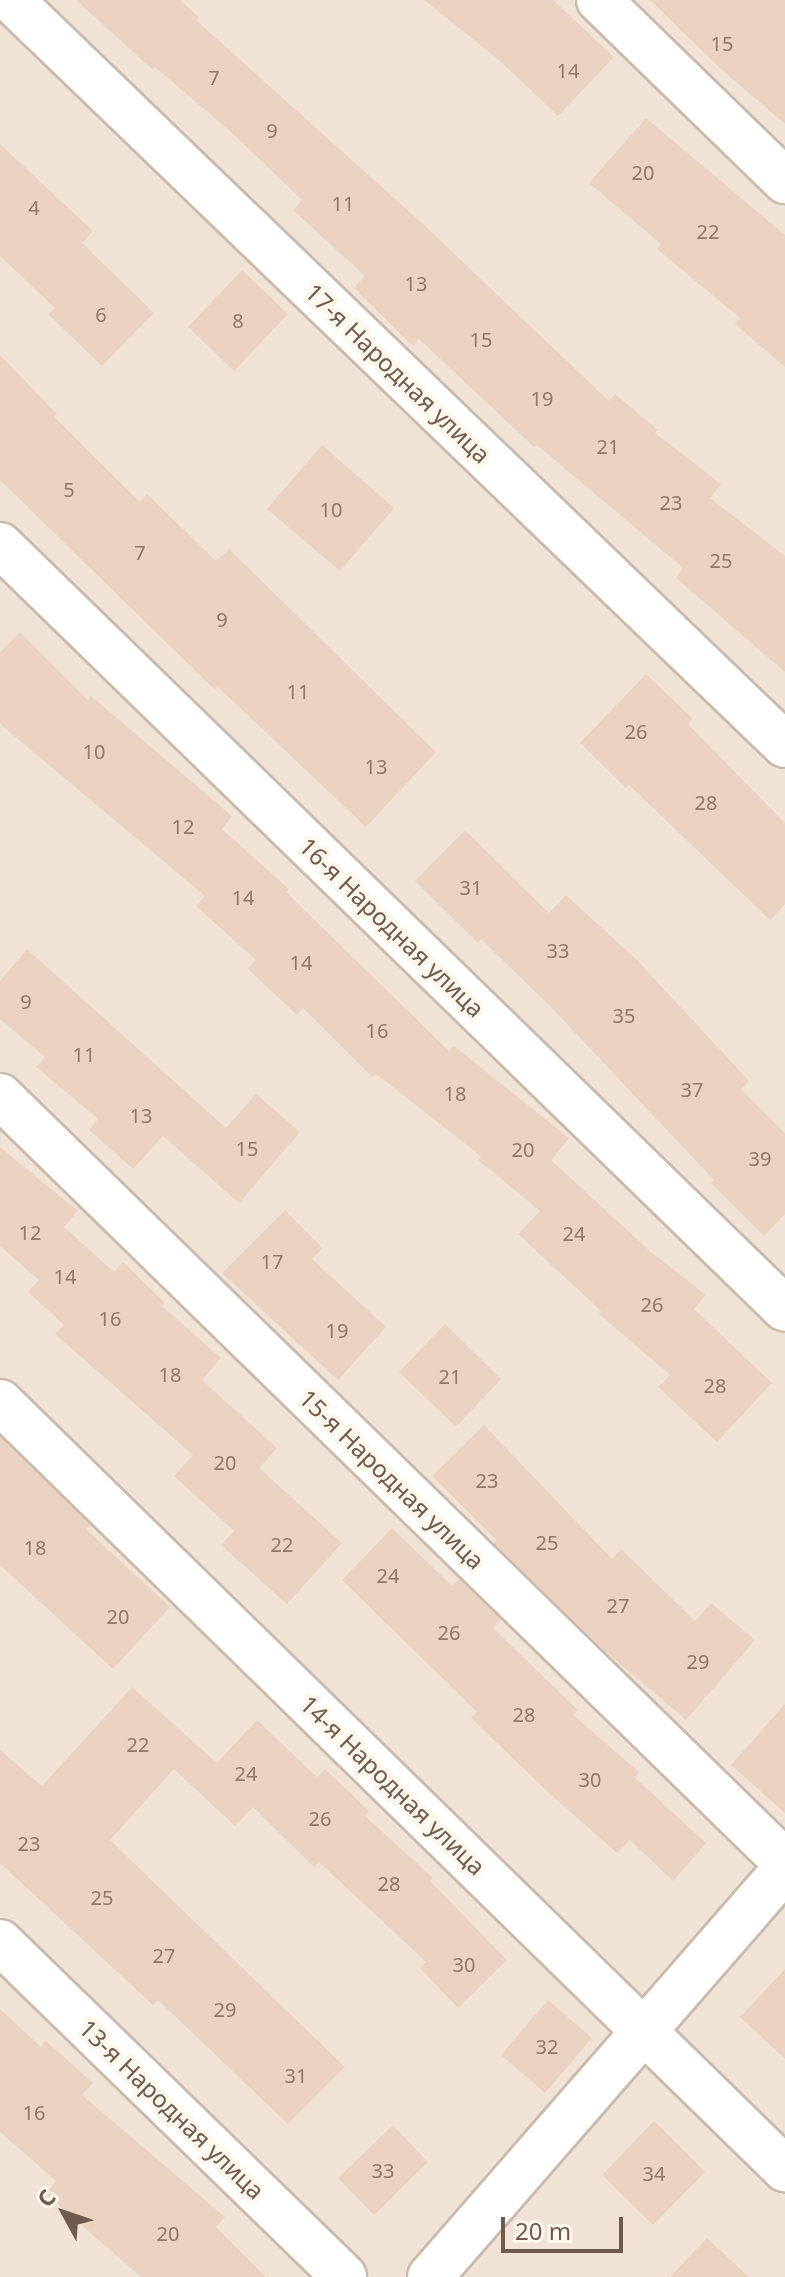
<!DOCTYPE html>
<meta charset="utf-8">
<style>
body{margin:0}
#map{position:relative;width:785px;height:2277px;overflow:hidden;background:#f9f2e5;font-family:"Noto Sans",sans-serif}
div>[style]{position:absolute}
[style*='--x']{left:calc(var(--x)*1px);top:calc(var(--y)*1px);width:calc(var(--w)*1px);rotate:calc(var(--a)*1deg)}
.residential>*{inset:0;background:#f0e3d5}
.building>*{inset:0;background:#ebd2c0}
.roads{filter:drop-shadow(2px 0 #c9baad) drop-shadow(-2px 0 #c9baad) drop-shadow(0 2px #c9baad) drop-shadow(0 -2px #c9baad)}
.minor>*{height:44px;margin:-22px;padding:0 22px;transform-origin:22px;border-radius:22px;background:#fff}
span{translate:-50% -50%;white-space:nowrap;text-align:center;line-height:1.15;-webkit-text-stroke:8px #fdf6eb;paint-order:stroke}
.number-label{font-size:20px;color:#8e786a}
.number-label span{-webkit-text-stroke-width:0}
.street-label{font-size:24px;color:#6f5a4e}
.north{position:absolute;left:24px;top:2173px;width:80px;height:80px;-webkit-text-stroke:6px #fdf6eb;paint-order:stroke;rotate:310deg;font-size:22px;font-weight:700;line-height:32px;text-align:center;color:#6f5a4e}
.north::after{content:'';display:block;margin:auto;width:28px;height:36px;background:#6f5a4e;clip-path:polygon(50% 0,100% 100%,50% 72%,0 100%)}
.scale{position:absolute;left:501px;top:2217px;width:122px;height:36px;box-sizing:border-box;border:4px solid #6f5a4e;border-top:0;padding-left:10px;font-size:24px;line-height:28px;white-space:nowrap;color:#6f5a4e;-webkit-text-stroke:6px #fdf6eb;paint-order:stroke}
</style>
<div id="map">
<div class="residential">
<i style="clip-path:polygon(0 0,785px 0,785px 2277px,0 2277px)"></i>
</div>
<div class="building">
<i style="clip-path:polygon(76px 0,180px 0,199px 17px,196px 20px,424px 225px,609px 401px,615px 394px,658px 430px,655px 433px,721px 484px,710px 498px,785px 556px,785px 672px,676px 578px,683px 568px,537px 445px,534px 447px,419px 339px,413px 346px,354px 288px,365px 276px,293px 210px,302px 200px,231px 132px,155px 67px,153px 70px)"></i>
<i style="clip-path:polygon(424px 0,553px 0,614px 57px,558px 116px,500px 61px)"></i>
<i style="clip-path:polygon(650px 0,785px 0,785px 124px,723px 71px)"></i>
<i style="clip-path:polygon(646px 118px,785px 235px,785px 367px,735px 324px,740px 318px,657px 249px,661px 244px,589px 183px)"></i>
<i style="clip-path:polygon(0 144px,93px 231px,82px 243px,154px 313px,102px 366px,48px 314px,55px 308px,0 256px)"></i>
<i style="clip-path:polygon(242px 270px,288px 314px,234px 371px,188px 327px)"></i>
<i style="clip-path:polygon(0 355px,57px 414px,54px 417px,140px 502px,147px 494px,216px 561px,229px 549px,436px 752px,366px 827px,218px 687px,215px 690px,0 480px)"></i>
<i style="clip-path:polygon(322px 445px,394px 508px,340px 571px,267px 509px)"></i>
<i style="clip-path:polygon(20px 632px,88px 700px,91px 696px,232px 816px,222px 829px,289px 889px,286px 892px,449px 1051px,454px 1046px,569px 1138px,551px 1160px,651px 1252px,706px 1295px,694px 1309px,772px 1383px,717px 1442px,658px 1387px,670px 1375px,599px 1314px,601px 1311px,518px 1234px,540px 1211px,478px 1160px,481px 1156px,376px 1074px,372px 1077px,303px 1008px,297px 1015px,248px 969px,256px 960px,196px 906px,205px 896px,0 724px,0 652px)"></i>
<i style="clip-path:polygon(646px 674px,693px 719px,688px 724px,785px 823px,785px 904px,770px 920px,629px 785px,626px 788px,580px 743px)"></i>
<i style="clip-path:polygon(465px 830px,549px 913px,566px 895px,637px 960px,749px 1081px,741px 1089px,785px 1133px,785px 1214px,764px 1236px,711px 1183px,714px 1180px,549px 1005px,481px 939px,478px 943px,415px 881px)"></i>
<i style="clip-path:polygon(27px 949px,226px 1128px,256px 1094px,300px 1132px,239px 1203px,163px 1136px,133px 1169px,89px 1130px,98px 1119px,36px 1067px,45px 1057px,0 1019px,0 981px)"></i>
<i style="clip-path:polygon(0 1147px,78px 1211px,64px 1227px,114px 1272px,123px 1262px,165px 1303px,162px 1306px,221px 1358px,202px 1380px,277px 1448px,259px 1468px,342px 1543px,287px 1604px,221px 1545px,234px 1531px,174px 1476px,193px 1455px,55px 1334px,64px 1325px,28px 1292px,39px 1280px,0 1246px)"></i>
<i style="clip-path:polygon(285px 1210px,323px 1248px,312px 1259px,386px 1327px,338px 1380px,222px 1273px)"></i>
<i style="clip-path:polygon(445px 1324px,501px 1379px,456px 1427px,399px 1372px)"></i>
<i style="clip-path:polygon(484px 1425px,612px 1559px,621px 1549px,695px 1621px,711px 1603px,755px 1640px,686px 1720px,605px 1651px,494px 1543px,496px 1540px,432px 1476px)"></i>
<i style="clip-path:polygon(0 1437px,90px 1525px,86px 1529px,170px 1607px,113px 1669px,0 1565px)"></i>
<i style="clip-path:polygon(392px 1528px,452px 1586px,459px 1579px,501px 1620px,493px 1628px,578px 1710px,573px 1715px,639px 1772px,634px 1777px,706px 1843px,673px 1881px,630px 1840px,617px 1853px,550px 1794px,471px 1718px,477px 1712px,342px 1580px)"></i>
<i style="clip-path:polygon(132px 1687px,217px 1763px,257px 1720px,317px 1777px,325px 1769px,369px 1811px,365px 1816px,433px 1878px,430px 1881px,507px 1960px,458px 2008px,420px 1968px,426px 1962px,319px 1862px,314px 1867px,253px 1807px,235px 1826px,174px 1769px,110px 1840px,345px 2067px,288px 2124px,158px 2000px,153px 2005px,0 1863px,0 1750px,42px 1786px)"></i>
<i style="clip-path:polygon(785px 1704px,785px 1813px,731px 1765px)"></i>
<i style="clip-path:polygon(785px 1969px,785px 2059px,740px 2017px)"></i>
<i style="clip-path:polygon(548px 2000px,592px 2038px,545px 2093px,501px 2055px)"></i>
<i style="clip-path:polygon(0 2009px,41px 2047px,46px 2041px,93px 2083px,82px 2095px,225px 2217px,216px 2227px,266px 2277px,141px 2277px,46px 2194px,56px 2181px,0 2132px)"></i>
<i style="clip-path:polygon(654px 2121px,705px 2172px,653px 2225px,602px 2175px)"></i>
<i style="clip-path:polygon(393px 2125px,428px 2162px,374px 2215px,338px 2178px)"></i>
<i style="clip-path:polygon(707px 2238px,749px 2277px,670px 2277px)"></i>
</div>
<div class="roads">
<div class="minor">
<i style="--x:11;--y:0;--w:1074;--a:43.91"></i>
<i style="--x:599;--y:0;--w:260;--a:44.2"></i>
<i style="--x:0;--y:545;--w:1095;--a:44.22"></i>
<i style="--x:0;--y:1096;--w:1097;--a:44.3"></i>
<i style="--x:0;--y:1402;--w:1098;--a:44.34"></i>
<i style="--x:0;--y:1942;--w:480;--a:44.2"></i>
<i style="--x:430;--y:2277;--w:541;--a:-48.97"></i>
</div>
</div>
<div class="number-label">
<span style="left:722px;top:43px">15</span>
<span style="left:568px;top:70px">14</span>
<span style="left:214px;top:77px">7</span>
<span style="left:272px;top:130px">9</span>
<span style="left:643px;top:172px">20</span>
<span style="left:343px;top:203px">11</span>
<span style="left:34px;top:207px">4</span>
<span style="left:708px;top:231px">22</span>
<span style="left:416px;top:283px">13</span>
<span style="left:101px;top:314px">6</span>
<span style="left:238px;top:320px">8</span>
<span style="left:481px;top:339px">15</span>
<span style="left:542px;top:398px">19</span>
<span style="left:608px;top:446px">21</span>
<span style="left:69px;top:489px">5</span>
<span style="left:671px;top:502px">23</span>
<span style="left:331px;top:509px">10</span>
<span style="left:140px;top:552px">7</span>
<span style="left:721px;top:560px">25</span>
<span style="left:222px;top:619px">9</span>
<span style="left:298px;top:691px">11</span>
<span style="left:636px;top:731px">26</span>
<span style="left:94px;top:751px">10</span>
<span style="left:376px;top:766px">13</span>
<span style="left:706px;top:802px">28</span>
<span style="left:183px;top:826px">12</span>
<span style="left:471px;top:887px">31</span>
<span style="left:243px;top:897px">14</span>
<span style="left:558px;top:950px">33</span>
<span style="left:301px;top:962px">14</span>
<span style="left:26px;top:1001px">9</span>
<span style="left:624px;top:1015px">35</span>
<span style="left:377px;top:1030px">16</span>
<span style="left:84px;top:1054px">11</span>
<span style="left:692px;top:1089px">37</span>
<span style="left:455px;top:1093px">18</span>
<span style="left:141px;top:1115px">13</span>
<span style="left:247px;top:1148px">15</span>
<span style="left:523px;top:1149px">20</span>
<span style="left:760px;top:1158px">39</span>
<span style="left:30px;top:1232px">12</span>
<span style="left:574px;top:1233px">24</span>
<span style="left:272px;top:1261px">17</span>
<span style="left:65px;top:1276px">14</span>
<span style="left:652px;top:1304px">26</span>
<span style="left:110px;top:1318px">16</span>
<span style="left:337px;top:1330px">19</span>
<span style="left:170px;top:1374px">18</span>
<span style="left:450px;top:1376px">21</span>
<span style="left:715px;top:1385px">28</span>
<span style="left:225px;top:1462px">20</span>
<span style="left:487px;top:1480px">23</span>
<span style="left:547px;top:1542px">25</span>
<span style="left:282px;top:1544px">22</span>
<span style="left:35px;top:1547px">18</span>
<span style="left:388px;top:1575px">24</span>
<span style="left:618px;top:1605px">27</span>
<span style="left:118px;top:1616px">20</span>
<span style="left:449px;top:1632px">26</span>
<span style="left:698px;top:1661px">29</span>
<span style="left:524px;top:1714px">28</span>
<span style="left:138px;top:1744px">22</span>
<span style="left:246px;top:1773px">24</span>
<span style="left:590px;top:1779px">30</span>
<span style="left:320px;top:1818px">26</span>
<span style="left:29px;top:1843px">23</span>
<span style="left:389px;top:1883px">28</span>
<span style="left:102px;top:1897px">25</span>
<span style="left:164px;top:1955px">27</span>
<span style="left:464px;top:1964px">30</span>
<span style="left:225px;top:2009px">29</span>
<span style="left:547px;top:2046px">32</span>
<span style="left:296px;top:2075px">31</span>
<span style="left:34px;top:2112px">16</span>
<span style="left:383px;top:2170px">33</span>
<span style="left:654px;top:2173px">34</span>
<span style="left:168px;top:2233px">20</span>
</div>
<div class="street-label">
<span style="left:398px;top:373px;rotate:44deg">17-я Народная улица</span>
<span style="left:392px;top:927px;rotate:44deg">16-я Народная улица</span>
<span style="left:392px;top:1479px;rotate:44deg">15-я Народная улица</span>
<span style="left:393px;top:1785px;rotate:44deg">14-я Народная улица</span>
<span style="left:172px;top:2109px;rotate:44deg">13-я Народная улица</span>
</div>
<div class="north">С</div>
<div class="scale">20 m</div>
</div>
